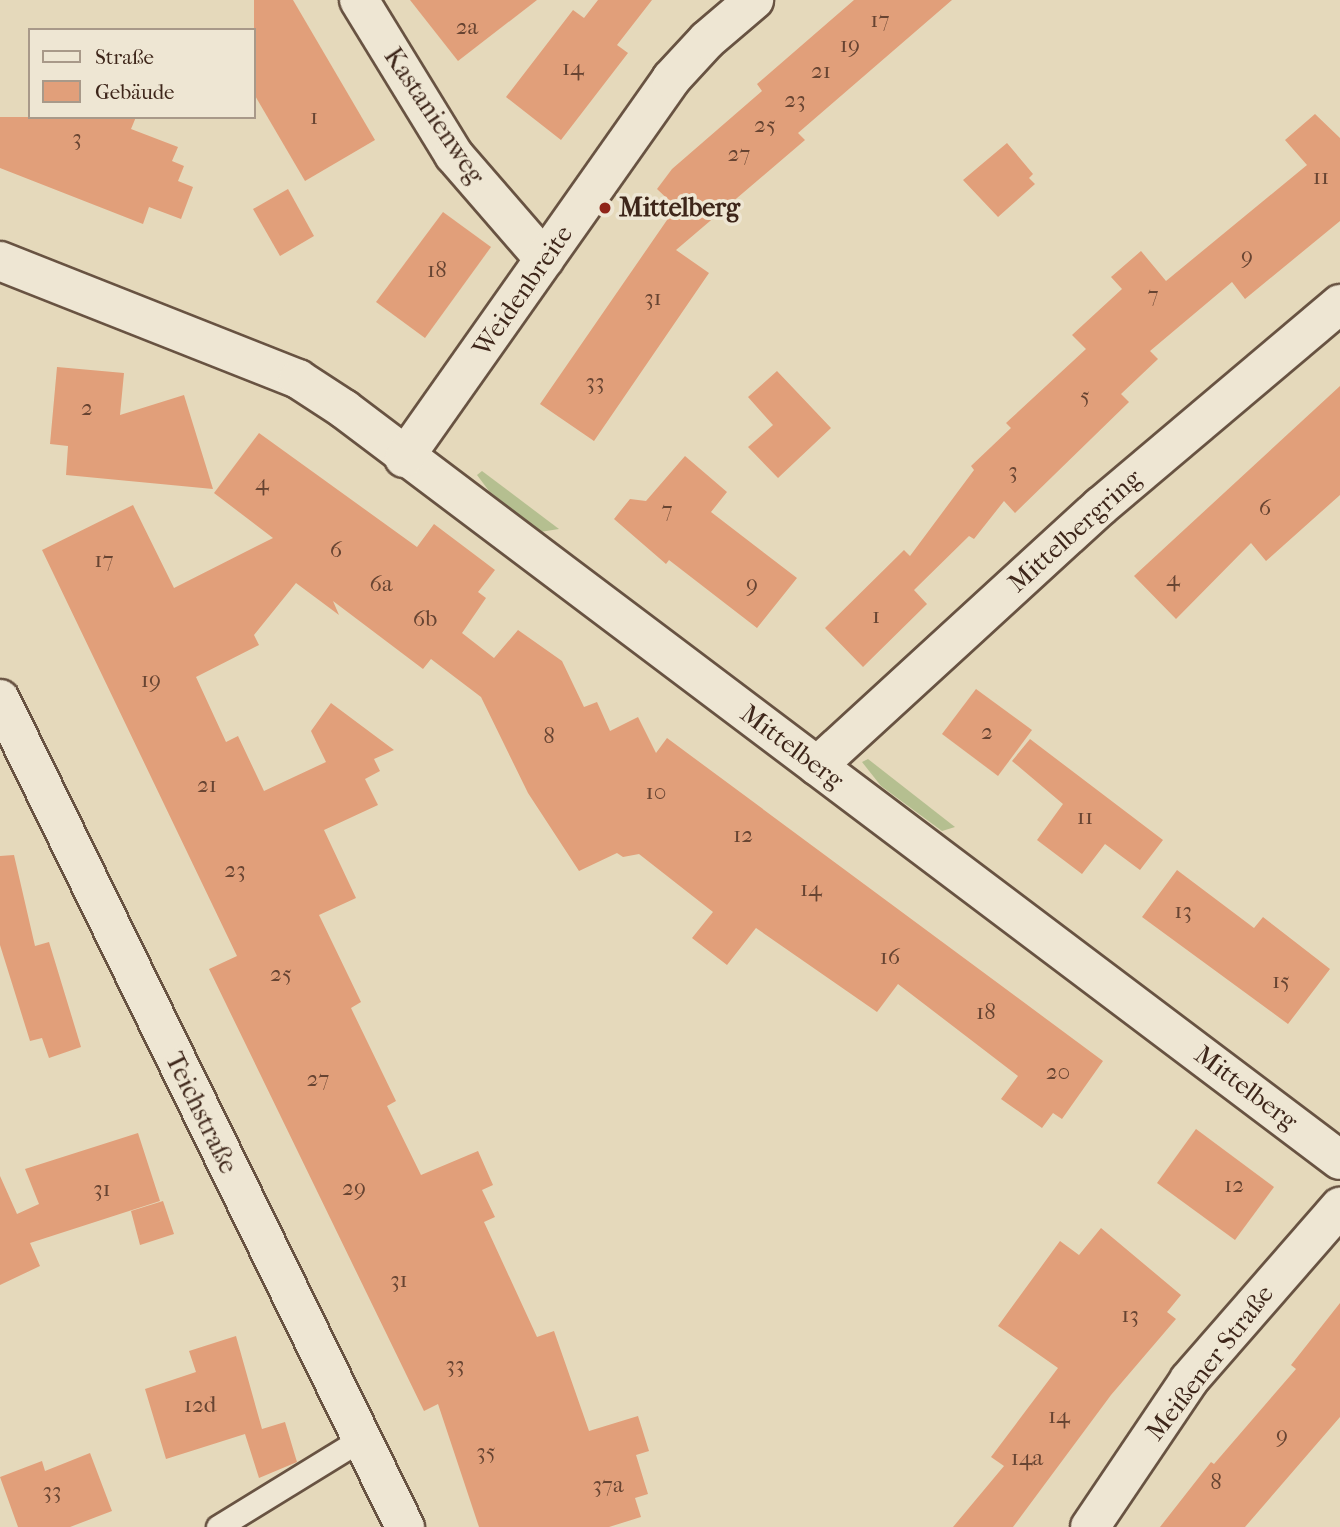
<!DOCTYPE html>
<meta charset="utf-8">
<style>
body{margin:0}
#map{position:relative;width:1340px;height:1527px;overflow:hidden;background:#e5d9bb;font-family:"IM FELL French Canon",serif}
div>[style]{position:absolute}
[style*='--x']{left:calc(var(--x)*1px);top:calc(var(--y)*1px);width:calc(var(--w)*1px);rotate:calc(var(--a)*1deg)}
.green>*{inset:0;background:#b5bf90}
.building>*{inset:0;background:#e19f7a}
.roads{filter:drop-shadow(2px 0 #685342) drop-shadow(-2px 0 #685342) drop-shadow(0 2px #685342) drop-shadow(0 -2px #685342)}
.service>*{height:23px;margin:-11.5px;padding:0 11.5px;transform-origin:11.5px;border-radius:11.5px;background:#eee6d3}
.minor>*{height:38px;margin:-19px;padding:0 19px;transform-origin:19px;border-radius:19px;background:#eee6d3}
.dots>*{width:19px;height:19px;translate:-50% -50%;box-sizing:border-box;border:4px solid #eee6d3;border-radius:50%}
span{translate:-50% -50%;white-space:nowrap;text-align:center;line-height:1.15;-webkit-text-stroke:7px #eee6d3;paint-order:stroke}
.number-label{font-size:23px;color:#674432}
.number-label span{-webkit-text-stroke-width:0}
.street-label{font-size:26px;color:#3e261a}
.poi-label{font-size:26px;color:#3e261a;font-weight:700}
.left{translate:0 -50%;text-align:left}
.legend{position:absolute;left:28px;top:28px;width:228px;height:91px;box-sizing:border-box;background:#eee6d3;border:2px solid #a89989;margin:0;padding:9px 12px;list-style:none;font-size:21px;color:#3e261a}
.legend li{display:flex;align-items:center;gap:14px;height:35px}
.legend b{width:35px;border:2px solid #a89989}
</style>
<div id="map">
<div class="green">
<i style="clip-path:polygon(482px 471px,559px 529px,540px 532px,489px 491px,477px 475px)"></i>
<i style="clip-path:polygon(868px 759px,955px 827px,942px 831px,881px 786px,862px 762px)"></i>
</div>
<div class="building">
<i style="clip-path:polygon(254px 0,293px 0,375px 140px,305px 181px,254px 94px)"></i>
<i style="clip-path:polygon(410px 0,537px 0,458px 61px)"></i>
<i style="clip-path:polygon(598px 0,652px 0,617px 45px,628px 53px,561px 140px,506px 97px,573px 10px,584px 18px)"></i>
<i style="clip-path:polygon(854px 0,952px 0,798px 133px,805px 140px,676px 250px,709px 273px,594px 441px,540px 404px,676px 207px,657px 189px,672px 169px,762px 91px,757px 84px)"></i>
<i style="clip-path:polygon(1315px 114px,1340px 138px,1340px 221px,1245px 299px,1232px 282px,1150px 351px,1158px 359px,1121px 394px,1129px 402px,1015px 513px,1004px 501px,974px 539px,969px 536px,914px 590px,927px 604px,863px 667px,825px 628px,904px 550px,910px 556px,974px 470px,971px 466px,1011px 428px,1006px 423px,1086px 349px,1072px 335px,1122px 289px,1111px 277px,1141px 251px,1166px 281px,1307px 165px,1285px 140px)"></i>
<i style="clip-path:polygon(0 117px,136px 117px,131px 129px,178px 147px,172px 161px,184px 166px,178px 181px,193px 187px,181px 219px,149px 207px,143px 224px,0 168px)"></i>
<i style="clip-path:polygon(1007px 143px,1033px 174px,1029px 178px,1035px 184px,998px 217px,963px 180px)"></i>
<i style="clip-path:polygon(288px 189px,314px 236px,280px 256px,253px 209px)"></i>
<i style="clip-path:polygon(443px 212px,491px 247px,425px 338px,376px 302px)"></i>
<i style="clip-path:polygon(57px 367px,124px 373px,120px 415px,184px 395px,213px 489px,66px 475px,68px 446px,50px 444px)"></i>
<i style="clip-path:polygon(777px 371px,831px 428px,778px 478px,748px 447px,773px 425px,748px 397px)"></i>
<i style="clip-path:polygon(1340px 386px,1340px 495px,1266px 561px,1251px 543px,1176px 619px,1134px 576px)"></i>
<i style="clip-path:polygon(259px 433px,417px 547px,434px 524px,495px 570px,478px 592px,486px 598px,462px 633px,494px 658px,518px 630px,562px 661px,584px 707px,597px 702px,610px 731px,638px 717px,656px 753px,667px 738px,1103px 1061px,1062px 1119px,1053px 1113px,1042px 1128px,1001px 1099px,1018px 1076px,898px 984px,877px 1012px,756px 928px,727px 965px,692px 938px,713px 912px,639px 854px,623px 857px,617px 853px,579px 871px,528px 793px,481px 697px,431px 659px,423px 669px,333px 601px,339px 615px,296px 583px,254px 635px,259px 645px,196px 677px,226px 742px,238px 736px,264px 791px,326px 762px,311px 731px,331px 703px,394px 750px,374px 759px,380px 771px,365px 779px,378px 805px,324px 830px,356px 898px,319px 915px,361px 1002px,351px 1008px,396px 1101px,387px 1106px,421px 1175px,478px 1151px,493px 1185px,482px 1190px,495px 1217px,484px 1222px,537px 1337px,554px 1331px,589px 1431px,638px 1416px,649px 1451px,636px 1455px,648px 1494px,635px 1498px,641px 1517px,609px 1527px,479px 1527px,438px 1404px,424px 1411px,209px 969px,237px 956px,42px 550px,133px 505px,174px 588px,273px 538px,214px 493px)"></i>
<i style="clip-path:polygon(685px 456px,727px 492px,711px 512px,797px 578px,757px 628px,669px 560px,666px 564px,614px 519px,630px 499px,646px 501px)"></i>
<i style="clip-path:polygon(976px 689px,1032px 730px,998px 776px,942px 734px)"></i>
<i style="clip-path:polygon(1030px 739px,1163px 840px,1140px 870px,1105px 844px,1082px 874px,1037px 840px,1063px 804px,1012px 761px)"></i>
<i style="clip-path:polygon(14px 855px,35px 946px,49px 942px,81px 1047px,49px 1058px,42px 1038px,30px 1041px,0 945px,0 856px)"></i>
<i style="clip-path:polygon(1177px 870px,1254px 928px,1263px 917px,1330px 969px,1288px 1024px,1142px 917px)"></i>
<i style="clip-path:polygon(1196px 1129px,1274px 1187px,1235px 1240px,1157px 1183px)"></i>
<i style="clip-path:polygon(138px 1133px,160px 1201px,30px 1243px,40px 1266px,0 1285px,0 1176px,17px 1214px,39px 1204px,25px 1169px)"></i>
<i style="clip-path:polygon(163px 1201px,174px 1234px,140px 1245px,131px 1211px)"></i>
<i style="clip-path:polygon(1101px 1228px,1181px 1295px,1167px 1312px,1176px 1319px,1111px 1395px,1013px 1527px,953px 1527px,1004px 1466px,991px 1457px,1058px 1368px,998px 1326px,1060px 1241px,1079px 1255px)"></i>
<i style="clip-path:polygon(1340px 1303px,1340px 1417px,1245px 1527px,1160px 1527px,1211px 1462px,1214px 1464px,1296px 1369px,1291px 1365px)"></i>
<i style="clip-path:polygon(236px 1336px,262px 1429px,285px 1422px,297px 1462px,259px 1478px,245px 1434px,166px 1459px,145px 1389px,196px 1372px,189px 1351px)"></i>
<i style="clip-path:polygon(90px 1453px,112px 1511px,70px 1527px,18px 1527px,0 1477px,42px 1461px,45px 1471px)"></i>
</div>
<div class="roads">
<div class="service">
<i style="--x:218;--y:1527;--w:168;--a:-31.6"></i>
</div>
<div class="minor">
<i style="--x:359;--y:0;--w:182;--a:58.5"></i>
<i style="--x:454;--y:155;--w:138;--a:49.1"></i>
<i style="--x:0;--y:261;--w:321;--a:21.6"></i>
<i style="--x:298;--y:379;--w:55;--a:33.1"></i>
<i style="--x:344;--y:409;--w:1247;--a:37.02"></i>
<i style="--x:404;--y:458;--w:464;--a:-54.8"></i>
<i style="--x:671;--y:79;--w:53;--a:-47.3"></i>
<i style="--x:707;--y:40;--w:62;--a:-40.4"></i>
<i style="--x:0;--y:699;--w:922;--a:63.94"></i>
<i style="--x:817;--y:766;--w:385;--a:-42.5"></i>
<i style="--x:1101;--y:506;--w:313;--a:-40.2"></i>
<i style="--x:1090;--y:1527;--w:177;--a:-56"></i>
<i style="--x:1189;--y:1380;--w:230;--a:-48.9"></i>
</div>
</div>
<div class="dots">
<i style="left:605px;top:208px;background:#8f2418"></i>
</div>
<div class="number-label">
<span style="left:880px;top:20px">17</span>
<span style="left:467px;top:27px">2a</span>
<span style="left:850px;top:45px">19</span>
<span style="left:573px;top:68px">14</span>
<span style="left:821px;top:71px">21</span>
<span style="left:795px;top:100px">23</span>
<span style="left:314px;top:117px">1</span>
<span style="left:765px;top:125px">25</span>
<span style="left:77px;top:138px">3</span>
<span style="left:739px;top:154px">27</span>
<span style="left:1321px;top:177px">11</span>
<span style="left:1247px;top:256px">9</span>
<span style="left:437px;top:270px">18</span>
<span style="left:1153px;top:295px">7</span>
<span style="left:653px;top:298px">31</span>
<span style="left:595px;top:382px">33</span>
<span style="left:1085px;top:396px">5</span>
<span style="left:87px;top:408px">2</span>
<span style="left:1013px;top:471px">3</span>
<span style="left:262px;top:483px">4</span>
<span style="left:1265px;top:508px">6</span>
<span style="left:667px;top:510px">7</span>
<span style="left:336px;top:550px">6</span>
<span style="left:104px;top:560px">17</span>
<span style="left:1173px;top:579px">4</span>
<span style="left:381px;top:584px">6a</span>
<span style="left:752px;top:584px">9</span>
<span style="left:876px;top:616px">1</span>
<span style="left:425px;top:619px">6b</span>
<span style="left:151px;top:680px">19</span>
<span style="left:987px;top:732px">2</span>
<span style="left:549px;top:736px">8</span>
<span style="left:207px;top:785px">21</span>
<span style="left:656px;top:792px">10</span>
<span style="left:1085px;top:817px">11</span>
<span style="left:743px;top:835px">12</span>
<span style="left:235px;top:870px">23</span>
<span style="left:811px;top:889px">14</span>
<span style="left:1183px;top:911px">13</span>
<span style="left:890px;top:957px">16</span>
<span style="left:281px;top:974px">25</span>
<span style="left:1281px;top:981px">15</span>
<span style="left:986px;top:1012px">18</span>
<span style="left:1058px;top:1072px">20</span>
<span style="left:318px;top:1079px">27</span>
<span style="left:1234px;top:1185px">12</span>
<span style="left:354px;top:1188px">29</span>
<span style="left:102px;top:1189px">31</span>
<span style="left:399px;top:1280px">31</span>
<span style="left:1130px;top:1315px">13</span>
<span style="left:455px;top:1365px">33</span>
<span style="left:200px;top:1405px">12d</span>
<span style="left:1059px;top:1416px">14</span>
<span style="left:1282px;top:1435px">9</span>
<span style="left:486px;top:1452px">35</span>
<span style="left:1027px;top:1458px">14a</span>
<span style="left:1216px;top:1482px">8</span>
<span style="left:608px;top:1485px">37a</span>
<span style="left:52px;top:1491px">33</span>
</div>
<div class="street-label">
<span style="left:434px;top:116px;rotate:56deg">Kastanienweg</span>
<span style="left:523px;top:291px;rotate:-55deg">Weidenbreite</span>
<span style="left:1075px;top:531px;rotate:-42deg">Mittelbergring</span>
<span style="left:792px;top:747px;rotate:37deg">Mittelberg</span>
<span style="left:1246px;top:1088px;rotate:37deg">Mittelberg</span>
<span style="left:201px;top:1113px;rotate:64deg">Teichstraße</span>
<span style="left:1210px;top:1363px;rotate:-52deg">Meißener Straße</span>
</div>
<div class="poi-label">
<span class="left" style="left:619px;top:208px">Mittelberg</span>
</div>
<ul class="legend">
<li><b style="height:9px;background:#eee6d3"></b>Straße</li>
<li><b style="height:19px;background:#e19f7a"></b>Gebäude</li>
</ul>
</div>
